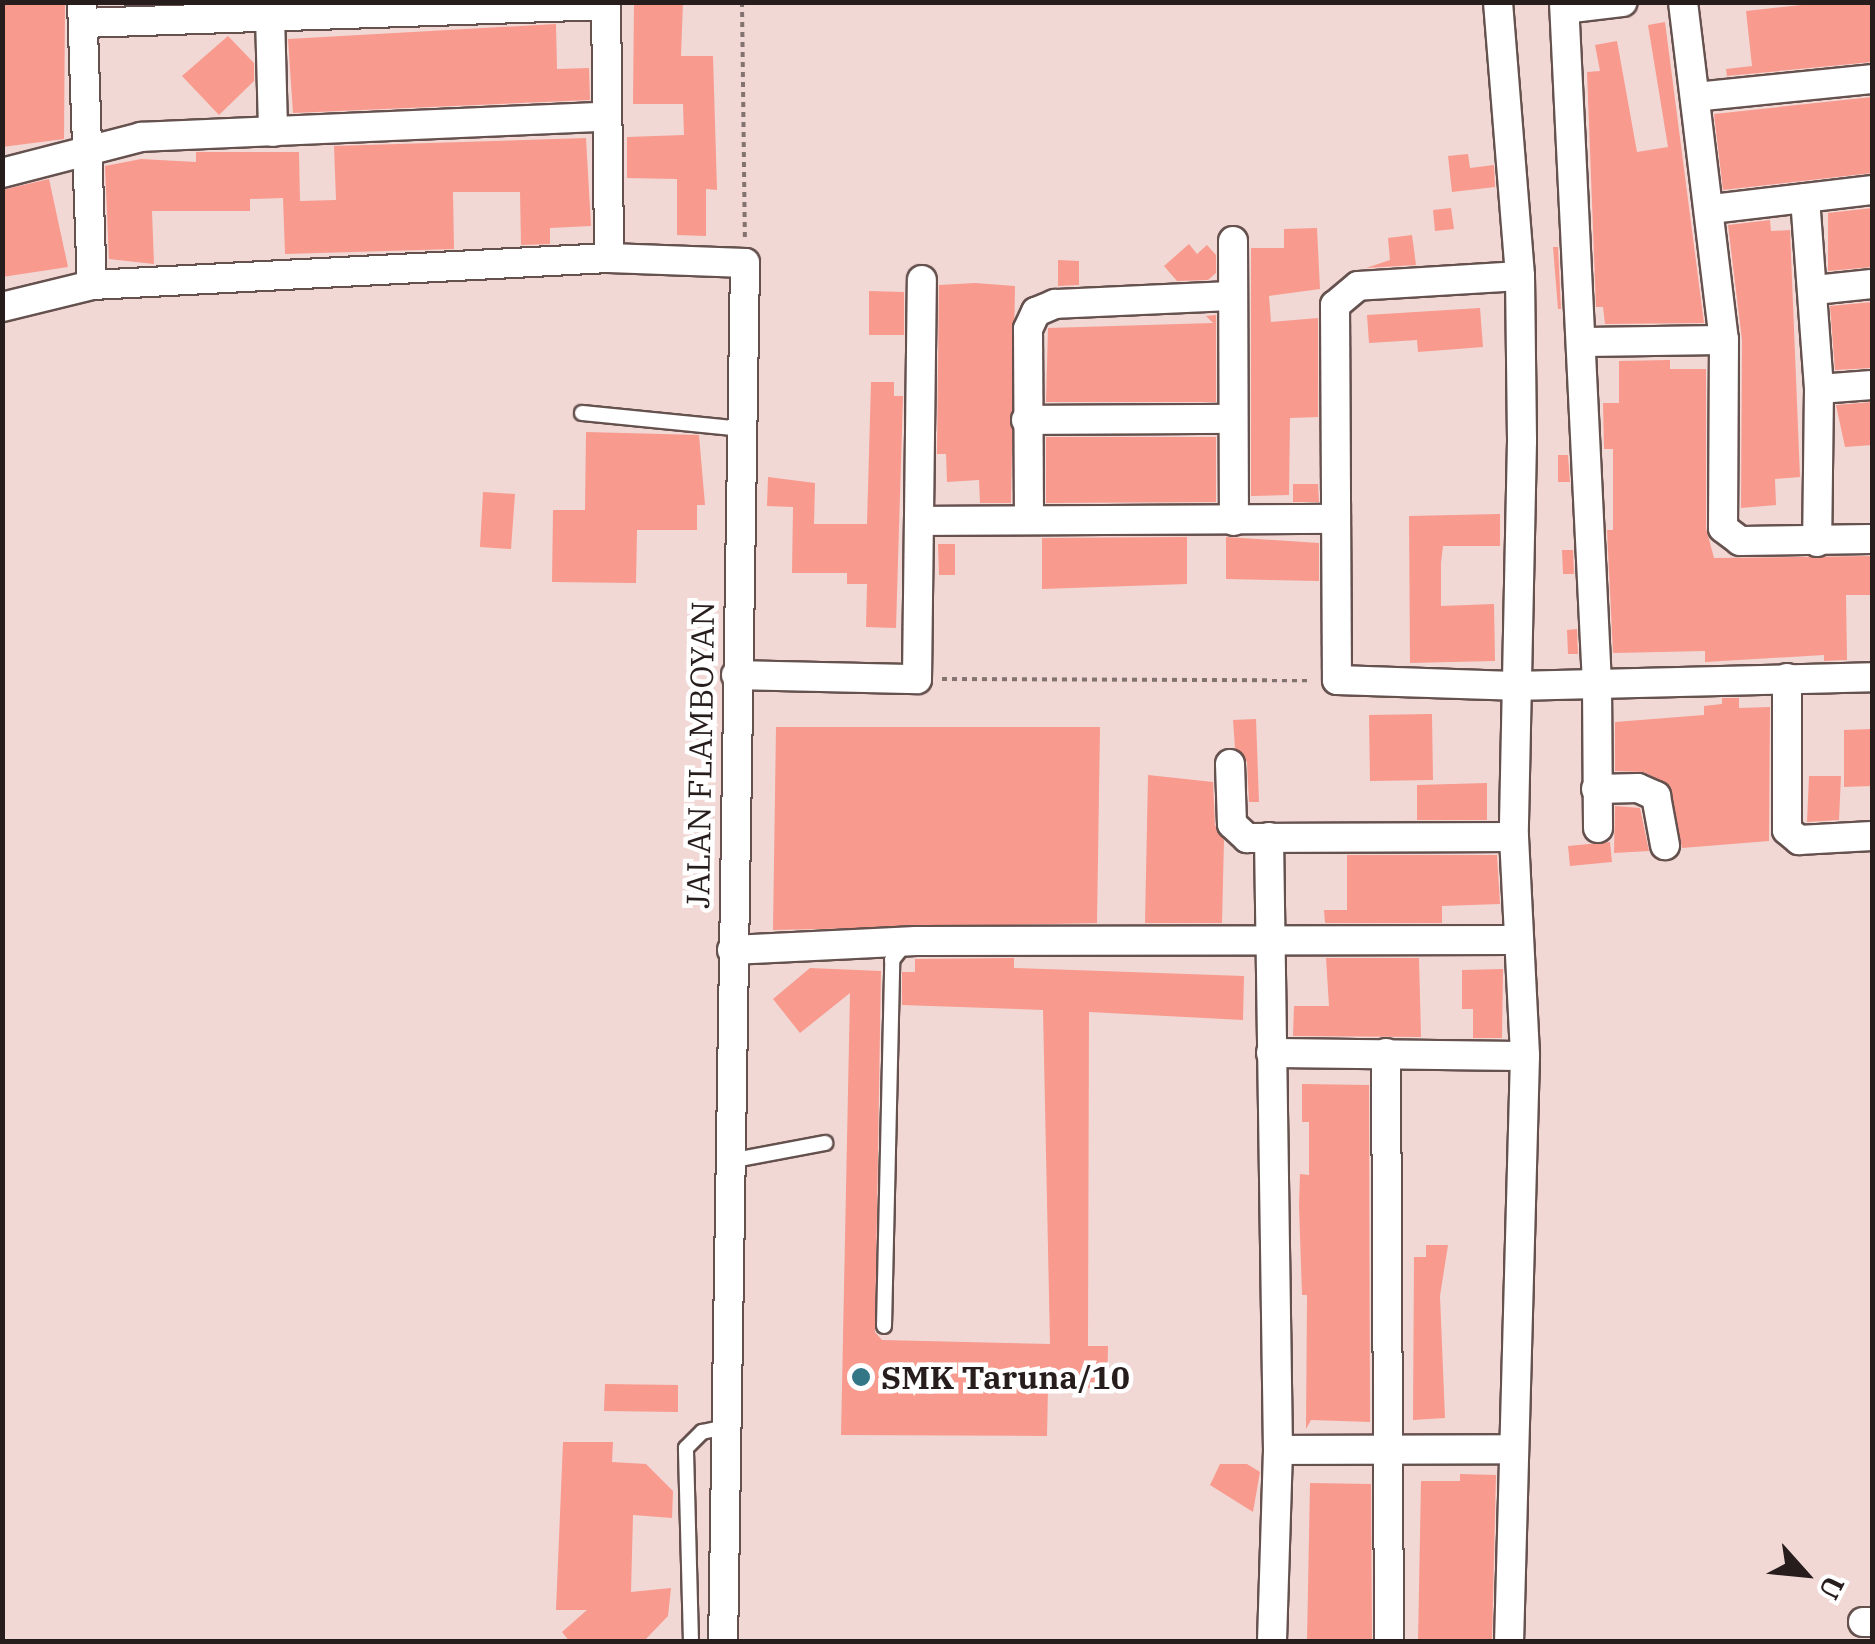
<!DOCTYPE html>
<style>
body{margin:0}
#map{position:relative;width:1875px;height:1644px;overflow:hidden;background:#f1d8d5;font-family:"IBM Plex Serif",serif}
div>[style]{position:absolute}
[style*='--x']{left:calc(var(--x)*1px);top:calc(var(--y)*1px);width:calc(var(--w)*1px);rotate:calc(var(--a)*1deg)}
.building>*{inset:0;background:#f89a8d}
.path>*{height:4px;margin-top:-2px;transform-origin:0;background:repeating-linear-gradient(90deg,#827270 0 5px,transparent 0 10px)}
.roads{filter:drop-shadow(2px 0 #65514e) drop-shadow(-2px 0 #65514e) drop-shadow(0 2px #65514e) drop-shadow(0 -2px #65514e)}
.lane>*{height:14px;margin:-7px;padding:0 7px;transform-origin:7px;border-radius:7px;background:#fff}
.street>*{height:28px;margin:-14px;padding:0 14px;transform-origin:14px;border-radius:14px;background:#fff}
.dots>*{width:28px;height:28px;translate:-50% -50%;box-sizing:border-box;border:5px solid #fff;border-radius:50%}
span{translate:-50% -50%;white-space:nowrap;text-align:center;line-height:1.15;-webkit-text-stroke:9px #fff;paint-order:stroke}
.street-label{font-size:32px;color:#261d1c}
.poi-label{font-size:32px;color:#261d1c;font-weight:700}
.left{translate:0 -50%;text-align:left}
.frame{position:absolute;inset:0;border:5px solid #261d1c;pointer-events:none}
.north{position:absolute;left:1755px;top:1524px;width:100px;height:100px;-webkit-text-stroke:8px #fff;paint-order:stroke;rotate:117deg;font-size:28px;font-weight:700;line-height:40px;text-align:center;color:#261d1c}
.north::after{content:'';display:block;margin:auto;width:35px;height:45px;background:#261d1c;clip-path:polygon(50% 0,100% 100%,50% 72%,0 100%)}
</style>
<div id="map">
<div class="building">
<i style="clip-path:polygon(2px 2px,65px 2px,64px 139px,2px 147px)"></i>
<i style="clip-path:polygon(634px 2px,683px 2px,681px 56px,713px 56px,717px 190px,706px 189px,706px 236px,677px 235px,677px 179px,627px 178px,627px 137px,684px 135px,683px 104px,633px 104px)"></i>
<i style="clip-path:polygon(1820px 3px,1871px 3px,1872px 62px,1727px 76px,1726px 69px,1752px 66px,1746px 11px)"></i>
<i style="clip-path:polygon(1665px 22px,1704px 323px,1605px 324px,1603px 307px,1596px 307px,1587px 72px,1600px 71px,1595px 45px,1617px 41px,1637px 152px,1668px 147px,1648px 25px)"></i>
<i style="clip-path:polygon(556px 24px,557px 69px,589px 68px,590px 100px,293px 113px,288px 39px)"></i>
<i style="clip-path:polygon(228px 36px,254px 63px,254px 81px,219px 115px,182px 76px)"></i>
<i style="clip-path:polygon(1872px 97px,1872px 173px,1723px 190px,1714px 114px)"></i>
<i style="clip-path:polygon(586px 138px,591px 226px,550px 228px,550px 244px,521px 245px,520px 192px,453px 192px,454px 249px,285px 254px,283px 198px,250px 199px,250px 211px,152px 211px,154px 264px,109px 259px,105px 166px,141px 159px,196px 162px,196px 152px,299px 152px,300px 201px,336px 200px,334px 146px)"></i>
<i style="clip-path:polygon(1468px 154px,1470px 168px,1494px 165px,1495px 187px,1452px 192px,1448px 156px)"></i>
<i style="clip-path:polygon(49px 179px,68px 267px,2px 277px,2px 190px)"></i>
<i style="clip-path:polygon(1451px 208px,1454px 229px,1435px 231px,1433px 210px)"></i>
<i style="clip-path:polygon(1872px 208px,1872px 267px,1828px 271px,1828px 213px)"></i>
<i style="clip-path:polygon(1770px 220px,1771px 231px,1790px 230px,1800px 477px,1775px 479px,1776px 505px,1741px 508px,1742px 340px,1728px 225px)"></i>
<i style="clip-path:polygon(1317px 228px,1320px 289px,1269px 296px,1271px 322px,1318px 318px,1318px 417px,1290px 418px,1289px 495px,1251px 496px,1251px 248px,1284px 248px,1284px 229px)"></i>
<i style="clip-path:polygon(1412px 235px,1416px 265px,1366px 268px,1390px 260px,1388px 238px)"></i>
<i style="clip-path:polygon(1189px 244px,1197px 254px,1207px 245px,1216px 255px,1216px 273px,1208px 280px,1177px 281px,1164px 266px)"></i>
<i style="clip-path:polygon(1553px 247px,1558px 247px,1561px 309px,1558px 309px)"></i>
<i style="clip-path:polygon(1058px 260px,1079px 261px,1079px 285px,1058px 286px)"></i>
<i style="clip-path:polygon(975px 283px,1015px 286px,1011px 503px,980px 503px,979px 480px,947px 482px,946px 454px,937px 454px,939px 285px)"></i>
<i style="clip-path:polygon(869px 291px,904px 292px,904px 335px,869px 335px)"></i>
<i style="clip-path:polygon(1872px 302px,1872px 368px,1835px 370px,1830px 306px)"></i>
<i style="clip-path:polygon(1480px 308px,1483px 347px,1418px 352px,1417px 340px,1369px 343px,1367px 315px)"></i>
<i style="clip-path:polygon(1216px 315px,1216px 402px,1046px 402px,1048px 328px,1213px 323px,1206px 316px)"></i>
<i style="clip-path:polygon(1670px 360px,1670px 369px,1706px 369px,1706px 528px,1714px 558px,1872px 556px,1872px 595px,1846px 595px,1847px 660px,1824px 661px,1824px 655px,1705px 662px,1705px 651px,1613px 653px,1607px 530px,1613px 530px,1613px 449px,1604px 449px,1603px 403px,1619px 403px,1619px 361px)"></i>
<i style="clip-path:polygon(871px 382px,894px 382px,894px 396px,903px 396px,896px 628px,866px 627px,867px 584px,847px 584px,847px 573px,792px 573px,793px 507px,767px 506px,768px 477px,815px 483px,814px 524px,867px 524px)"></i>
<i style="clip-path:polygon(1872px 402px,1872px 445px,1845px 447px,1836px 405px)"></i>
<i style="clip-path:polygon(586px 432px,699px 435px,705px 505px,697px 505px,697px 530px,637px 530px,636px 583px,552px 582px,553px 510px,585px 510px)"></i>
<i style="clip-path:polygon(1046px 437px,1216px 437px,1216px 502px,1046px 503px)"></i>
<i style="clip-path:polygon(1558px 455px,1568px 455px,1570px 482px,1558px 482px)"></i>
<i style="clip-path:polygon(1293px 484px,1318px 484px,1319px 502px,1293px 502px)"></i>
<i style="clip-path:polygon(483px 492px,515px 494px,511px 549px,480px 547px)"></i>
<i style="clip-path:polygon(1500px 514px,1500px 546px,1443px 546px,1441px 563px,1441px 606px,1494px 604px,1495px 661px,1410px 663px,1409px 516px)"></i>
<i style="clip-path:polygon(1187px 537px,1187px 584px,1042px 589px,1042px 538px)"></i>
<i style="clip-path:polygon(1226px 537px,1319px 543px,1319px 581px,1226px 579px)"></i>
<i style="clip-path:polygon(938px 544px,955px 544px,955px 575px,939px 575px)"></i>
<i style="clip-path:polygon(1562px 550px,1573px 550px,1574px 574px,1563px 574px)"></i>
<i style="clip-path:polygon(1577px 629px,1578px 654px,1568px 654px,1567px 630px)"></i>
<i style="clip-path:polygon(1722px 698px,1739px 698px,1739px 708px,1770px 707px,1769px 841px,1682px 848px,1669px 785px,1644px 772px,1615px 771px,1615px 722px,1704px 715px,1704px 706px,1722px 704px)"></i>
<i style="clip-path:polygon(1432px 714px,1433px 780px,1370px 781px,1369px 715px)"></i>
<i style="clip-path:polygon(1256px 719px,1259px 802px,1249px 802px,1247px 762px,1235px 748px,1233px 720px)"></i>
<i style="clip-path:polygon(776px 727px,1100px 727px,1097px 923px,773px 930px)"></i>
<i style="clip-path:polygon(1872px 729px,1872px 786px,1844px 787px,1844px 730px)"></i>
<i style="clip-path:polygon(1148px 775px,1213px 782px,1215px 825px,1224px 840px,1222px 923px,1145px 923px)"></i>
<i style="clip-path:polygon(1809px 776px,1841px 776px,1839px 820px,1807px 822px)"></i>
<i style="clip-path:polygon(1487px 783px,1487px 820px,1417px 820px,1417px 785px)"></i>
<i style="clip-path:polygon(1615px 806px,1640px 808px,1649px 851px,1614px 853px)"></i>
<i style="clip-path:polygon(1610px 842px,1612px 862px,1570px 866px,1568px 846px)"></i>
<i style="clip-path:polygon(1347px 855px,1497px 855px,1500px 904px,1442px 906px,1442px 923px,1325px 923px,1324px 910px,1347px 910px)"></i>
<i style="clip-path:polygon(1014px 958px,1014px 968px,1244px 976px,1243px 1020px,1089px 1012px,1088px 1346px,1108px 1346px,1107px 1388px,1048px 1388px,1047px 1436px,841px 1435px,850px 993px,800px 1033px,773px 999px,810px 968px,881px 971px,875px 1332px,882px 1340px,1050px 1344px,1043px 1010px,902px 1005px,902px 972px,915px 972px,915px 959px)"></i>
<i style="clip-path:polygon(1326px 958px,1419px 958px,1421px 1037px,1293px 1036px,1294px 1006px,1329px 1006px)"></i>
<i style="clip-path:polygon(1503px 969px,1502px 1038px,1473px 1038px,1473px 1009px,1462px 1009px,1462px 970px)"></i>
<i style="clip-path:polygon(1302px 1084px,1369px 1085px,1370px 1422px,1311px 1420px,1306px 1429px,1307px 1295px,1302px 1295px,1299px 1206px,1300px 1174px,1309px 1175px,1309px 1122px,1302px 1122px)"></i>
<i style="clip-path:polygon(1426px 1245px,1448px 1245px,1440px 1296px,1445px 1418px,1413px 1420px,1414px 1257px,1426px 1257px)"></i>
<i style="clip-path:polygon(605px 1384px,678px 1385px,678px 1412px,604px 1411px)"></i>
<i style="clip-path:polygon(563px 1442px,613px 1442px,612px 1462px,646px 1464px,673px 1491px,672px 1518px,633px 1515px,631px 1592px,671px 1588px,668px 1616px,643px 1642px,570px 1642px,562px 1632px,587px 1610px,556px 1610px)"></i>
<i style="clip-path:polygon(1220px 1464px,1247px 1464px,1260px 1472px,1253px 1512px,1210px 1485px)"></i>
<i style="clip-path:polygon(1460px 1474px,1496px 1475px,1492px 1640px,1418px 1642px,1421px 1481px,1460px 1481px)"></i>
<i style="clip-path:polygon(1310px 1483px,1371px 1484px,1372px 1642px,1307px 1642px)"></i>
</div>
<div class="path">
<i style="--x:742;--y:2;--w:236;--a:89.3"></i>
<i style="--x:942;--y:679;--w:370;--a:0.2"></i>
</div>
<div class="roads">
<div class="lane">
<i style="--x:582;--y:413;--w:162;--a:5.7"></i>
<i style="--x:729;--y:1161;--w:98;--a:-10.6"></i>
<i style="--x:884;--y:1326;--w:366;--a:-88.7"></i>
<i style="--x:892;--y:960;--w:22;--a:-51"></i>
<i style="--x:691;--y:1642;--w:194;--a:-91.5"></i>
<i style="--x:686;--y:1448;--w:23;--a:-45"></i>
<i style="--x:702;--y:1432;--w:24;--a:-12"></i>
</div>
<div class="street">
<i style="--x:82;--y:2;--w:283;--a:88"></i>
<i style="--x:606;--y:2;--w:256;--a:89.3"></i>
<i style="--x:609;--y:258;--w:136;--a:2.1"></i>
<i style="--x:745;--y:263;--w:1379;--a:90.91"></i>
<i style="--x:1498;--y:2;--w:275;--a:85.4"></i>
<i style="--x:1520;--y:276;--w:165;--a:89.3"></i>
<i style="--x:1522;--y:441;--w:396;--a:91.2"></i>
<i style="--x:1514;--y:837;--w:219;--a:87.1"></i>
<i style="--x:1525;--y:1056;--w:586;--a:91.56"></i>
<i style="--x:1564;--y:2;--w:683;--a:87.23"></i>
<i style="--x:1597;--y:684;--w:144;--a:89.6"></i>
<i style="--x:1683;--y:2;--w:340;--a:83.1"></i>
<i style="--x:1724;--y:340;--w:188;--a:90.3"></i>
<i style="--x:1723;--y:528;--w:21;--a:37"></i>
<i style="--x:1740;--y:541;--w:132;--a:-0.9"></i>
<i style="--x:1565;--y:9;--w:58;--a:-6.9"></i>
<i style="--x:270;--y:15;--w:117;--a:88.5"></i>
<i style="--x:83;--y:23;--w:523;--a:-1.97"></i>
<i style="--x:1695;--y:97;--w:178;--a:-5.8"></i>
<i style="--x:2;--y:173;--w:144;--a:-14.5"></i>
<i style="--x:141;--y:137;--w:466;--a:-2.5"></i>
<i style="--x:1805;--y:198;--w:192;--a:85.8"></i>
<i style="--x:1819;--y:389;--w:153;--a:90.7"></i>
<i style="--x:1712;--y:209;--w:161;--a:-6.8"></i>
<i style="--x:1233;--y:241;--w:280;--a:89.8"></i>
<i style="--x:1520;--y:276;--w:162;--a:176.5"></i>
<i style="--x:1358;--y:286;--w:30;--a:140"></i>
<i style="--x:1335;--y:305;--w:375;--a:89.7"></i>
<i style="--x:1337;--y:680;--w:177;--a:1.9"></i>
<i style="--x:1514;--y:686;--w:358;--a:-1.4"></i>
<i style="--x:1815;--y:290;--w:57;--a:-6"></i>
<i style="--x:2;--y:307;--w:93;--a:-13.7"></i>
<i style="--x:92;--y:285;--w:518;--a:-2.99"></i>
<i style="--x:1583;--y:342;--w:141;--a:-0.8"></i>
<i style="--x:1819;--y:389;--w:53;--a:-4.3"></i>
<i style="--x:1026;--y:420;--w:207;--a:-0.3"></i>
<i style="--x:1029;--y:520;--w:191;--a:-90.3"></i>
<i style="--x:1028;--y:329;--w:19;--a:-65"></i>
<i style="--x:1036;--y:312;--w:21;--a:-23"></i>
<i style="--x:1055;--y:304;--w:178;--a:-2.6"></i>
<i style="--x:922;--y:521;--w:413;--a:-0.3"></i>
<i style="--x:736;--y:675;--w:181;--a:1.3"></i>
<i style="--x:917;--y:679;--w:399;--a:-89.3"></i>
<i style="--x:1787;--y:678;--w:152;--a:90"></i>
<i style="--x:1787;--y:830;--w:16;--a:40"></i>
<i style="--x:1799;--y:840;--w:73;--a:-3.1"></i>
<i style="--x:1230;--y:764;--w:60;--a:88.1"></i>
<i style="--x:1232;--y:824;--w:21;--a:43"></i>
<i style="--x:1247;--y:838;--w:267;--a:-0.2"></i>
<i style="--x:1596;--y:789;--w:42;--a:-1.4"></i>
<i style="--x:1638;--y:788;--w:20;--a:24"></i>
<i style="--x:1656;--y:796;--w:50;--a:79.6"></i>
<i style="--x:1269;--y:837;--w:613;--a:89.16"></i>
<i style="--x:1278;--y:1450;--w:192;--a:91.8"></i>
<i style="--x:732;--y:950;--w:184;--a:-2.8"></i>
<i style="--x:916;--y:941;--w:599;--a:-0.1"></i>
<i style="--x:1271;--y:1053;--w:254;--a:0.7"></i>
<i style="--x:1386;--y:1053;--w:589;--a:89.71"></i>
<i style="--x:1278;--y:1450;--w:232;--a:-0.2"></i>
<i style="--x:1863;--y:1622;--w:9;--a:0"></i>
</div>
</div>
<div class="dots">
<i style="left:861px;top:1377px;background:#337786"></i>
</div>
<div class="street-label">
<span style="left:700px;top:755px;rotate:-89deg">JALAN FLAMBOYAN</span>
</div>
<div class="poi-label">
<span class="left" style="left:881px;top:1377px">SMK Taruna/10</span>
</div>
<div class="frame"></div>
<div class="north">U</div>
</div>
